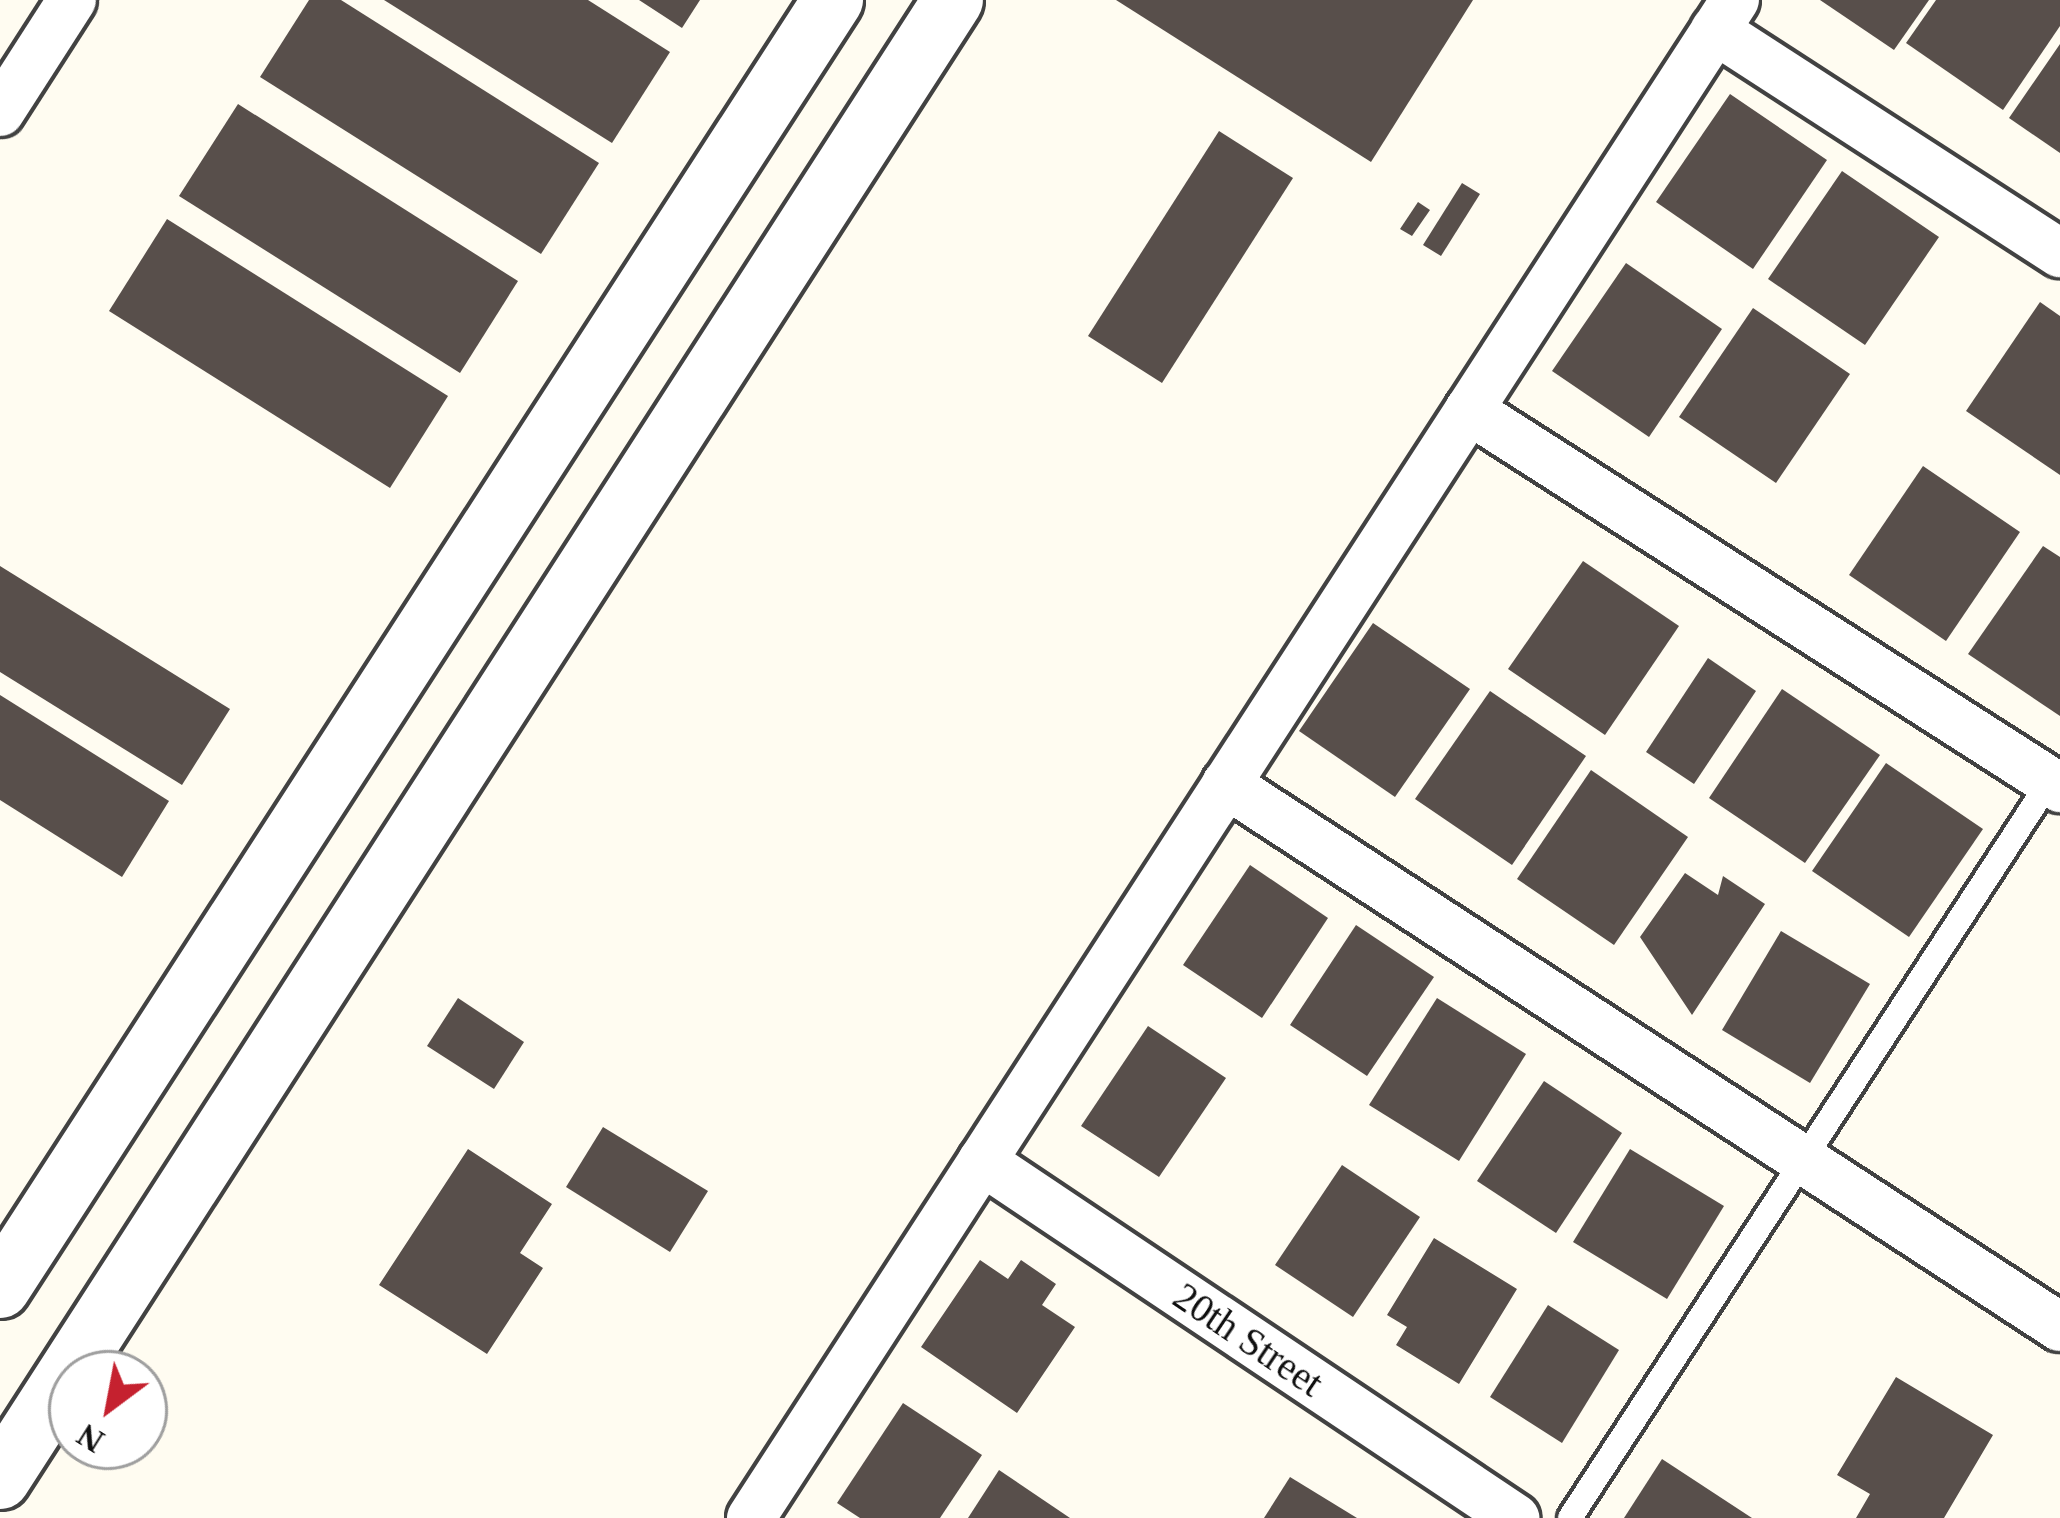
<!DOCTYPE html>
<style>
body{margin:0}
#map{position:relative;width:2060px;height:1518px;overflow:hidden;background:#fffcf1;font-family:Georgia,serif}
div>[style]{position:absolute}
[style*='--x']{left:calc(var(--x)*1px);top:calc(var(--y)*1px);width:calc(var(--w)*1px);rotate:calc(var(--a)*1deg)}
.building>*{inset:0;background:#584f4b}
.roads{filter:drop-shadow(3px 0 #424242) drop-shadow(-3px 0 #424242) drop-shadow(0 3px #424242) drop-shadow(0 -3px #424242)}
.service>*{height:24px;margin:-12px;padding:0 12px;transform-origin:12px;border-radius:12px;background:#fff}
.minor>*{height:48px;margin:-24px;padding:0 24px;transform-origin:24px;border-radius:24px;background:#fff}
.tertiary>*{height:60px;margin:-30px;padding:0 30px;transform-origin:30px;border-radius:30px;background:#fff}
span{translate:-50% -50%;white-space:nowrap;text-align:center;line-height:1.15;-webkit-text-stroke:12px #fff;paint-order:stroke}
.street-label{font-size:39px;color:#0f0f0f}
.north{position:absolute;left:48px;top:1350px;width:120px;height:120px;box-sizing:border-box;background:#fff;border:3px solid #9f9f9f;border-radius:50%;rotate:212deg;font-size:33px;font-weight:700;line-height:48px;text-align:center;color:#0f0f0f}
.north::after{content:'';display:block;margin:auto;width:42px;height:54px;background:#c5212f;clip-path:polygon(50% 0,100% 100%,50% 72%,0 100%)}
</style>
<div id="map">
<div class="building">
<i style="clip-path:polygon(309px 0,341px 0,599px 163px,541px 254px,260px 77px)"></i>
<i style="clip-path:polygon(384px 0,588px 0,670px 52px,612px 143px)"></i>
<i style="clip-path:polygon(639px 0,700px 0,682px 28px)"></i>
<i style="clip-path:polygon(1116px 0,1473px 0,1371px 162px)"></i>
<i style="clip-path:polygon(1820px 0,1929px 0,1894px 50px)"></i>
<i style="clip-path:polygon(1936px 0,2060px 0,2060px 26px,2003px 110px,1906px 43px)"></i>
<i style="clip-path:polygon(2060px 44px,2060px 153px,2009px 118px)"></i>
<i style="clip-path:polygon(1730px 94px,1827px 160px,1753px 269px,1656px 202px)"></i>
<i style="clip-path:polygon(238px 104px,518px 281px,460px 373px,179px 196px)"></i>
<i style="clip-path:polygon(1219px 131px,1293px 178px,1162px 383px,1088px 336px)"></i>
<i style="clip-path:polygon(1842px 171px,1939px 237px,1865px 345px,1768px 279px)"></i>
<i style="clip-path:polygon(1462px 183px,1480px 194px,1441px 256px,1423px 245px)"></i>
<i style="clip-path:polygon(1418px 202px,1430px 210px,1412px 236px,1400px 229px)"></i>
<i style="clip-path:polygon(167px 219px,448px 396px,390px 488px,109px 311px)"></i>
<i style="clip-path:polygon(1626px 263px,1722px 329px,1649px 437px,1552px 371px)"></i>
<i style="clip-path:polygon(2040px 302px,2060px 316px,2060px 475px,1966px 411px)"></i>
<i style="clip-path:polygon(1753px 308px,1850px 374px,1776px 483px,1679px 417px)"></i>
<i style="clip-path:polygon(1923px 466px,2020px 532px,1946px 641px,1849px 575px)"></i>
<i style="clip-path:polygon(2043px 546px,2060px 557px,2060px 716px,1968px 654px)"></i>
<i style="clip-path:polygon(1583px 561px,1679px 626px,1605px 735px,1508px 669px)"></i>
<i style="clip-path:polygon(0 566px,230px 709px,182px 785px,0 672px)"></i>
<i style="clip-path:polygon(1373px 623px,1470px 689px,1395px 797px,1299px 731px)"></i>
<i style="clip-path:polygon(1708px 658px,1756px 691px,1694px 784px,1646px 752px)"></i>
<i style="clip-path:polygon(1782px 689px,1880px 755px,1805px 863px,1709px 798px)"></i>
<i style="clip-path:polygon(1490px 691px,1586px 756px,1512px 865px,1415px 799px)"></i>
<i style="clip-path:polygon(0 695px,169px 801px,122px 877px,0 800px)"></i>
<i style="clip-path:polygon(1886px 763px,1983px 829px,1909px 937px,1812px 871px)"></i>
<i style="clip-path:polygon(1591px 770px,1688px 837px,1614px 945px,1517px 879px)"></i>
<i style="clip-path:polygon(1250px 865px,1328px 918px,1262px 1018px,1183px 965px)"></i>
<i style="clip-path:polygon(1685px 873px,1718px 895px,1723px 876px,1765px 904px,1692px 1015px,1640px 937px)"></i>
<i style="clip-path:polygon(1356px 925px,1434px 977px,1367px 1076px,1290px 1025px)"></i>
<i style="clip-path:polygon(1781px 931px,1870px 984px,1810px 1083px,1722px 1030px)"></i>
<i style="clip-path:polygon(458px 998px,524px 1042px,494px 1089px,427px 1046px)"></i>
<i style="clip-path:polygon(1437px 998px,1526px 1054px,1459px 1161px,1369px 1105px)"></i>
<i style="clip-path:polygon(1148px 1026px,1226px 1078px,1159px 1177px,1081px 1126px)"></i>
<i style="clip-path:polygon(1544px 1081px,1622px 1133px,1556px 1233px,1477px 1181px)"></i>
<i style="clip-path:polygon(603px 1127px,708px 1191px,670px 1252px,566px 1187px)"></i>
<i style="clip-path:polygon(468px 1149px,552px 1204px,520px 1253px,543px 1268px,487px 1354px,379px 1285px)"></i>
<i style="clip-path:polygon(1630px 1149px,1724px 1206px,1667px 1299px,1573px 1242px)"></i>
<i style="clip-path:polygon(1342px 1165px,1420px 1217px,1353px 1317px,1275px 1265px)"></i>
<i style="clip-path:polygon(1434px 1238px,1517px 1289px,1459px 1384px,1396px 1345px,1407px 1327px,1387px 1315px)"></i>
<i style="clip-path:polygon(980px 1260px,1008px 1279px,1021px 1260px,1056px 1284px,1042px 1305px,1075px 1327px,1017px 1413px,921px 1347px)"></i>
<i style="clip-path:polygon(1548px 1305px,1619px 1350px,1562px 1443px,1490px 1397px)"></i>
<i style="clip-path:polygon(1896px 1377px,1993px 1435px,1944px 1518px,1856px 1518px,1870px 1494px,1837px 1475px)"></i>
<i style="clip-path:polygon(903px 1403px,982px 1455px,940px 1518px,860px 1518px,837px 1503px)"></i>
<i style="clip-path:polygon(1662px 1459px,1752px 1518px,1624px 1518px)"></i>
<i style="clip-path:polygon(999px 1470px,1070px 1518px,968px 1518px)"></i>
<i style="clip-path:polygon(1290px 1477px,1357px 1518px,1264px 1518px)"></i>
</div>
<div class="roads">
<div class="service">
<i style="--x:1570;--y:1518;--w:885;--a:-56.94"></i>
</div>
<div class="minor">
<i style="--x:1715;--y:30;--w:411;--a:32.9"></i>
<i style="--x:0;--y:112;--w:133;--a:-57.3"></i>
<i style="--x:1469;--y:410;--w:702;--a:32.6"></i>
<i style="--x:1226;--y:784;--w:995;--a:33.07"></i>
<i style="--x:982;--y:1161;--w:642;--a:33.81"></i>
<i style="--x:751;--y:1518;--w:1809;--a:-57.05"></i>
</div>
<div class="tertiary">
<i style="--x:0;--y:1288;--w:1534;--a:-57.11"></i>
<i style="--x:0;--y:1479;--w:1759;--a:-57.2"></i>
</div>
</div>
<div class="street-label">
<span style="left:1248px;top:1340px;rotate:34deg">20th Street</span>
</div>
<div class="north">N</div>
</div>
